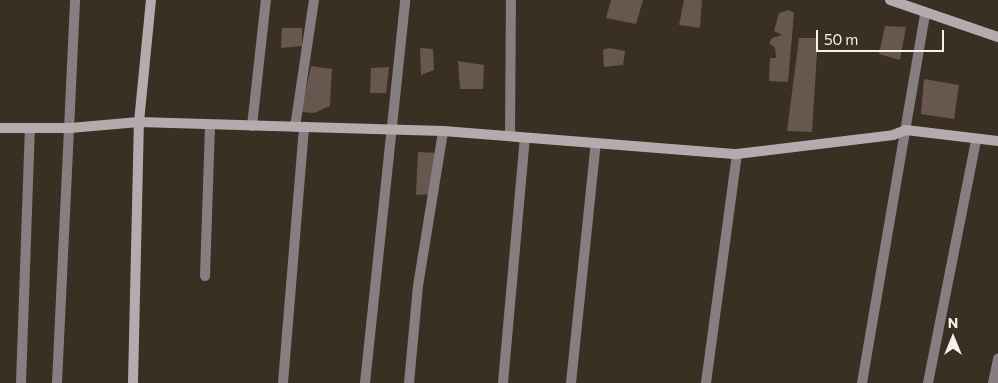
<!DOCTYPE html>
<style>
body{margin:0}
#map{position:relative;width:998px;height:383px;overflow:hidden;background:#392f23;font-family:Commissioner,sans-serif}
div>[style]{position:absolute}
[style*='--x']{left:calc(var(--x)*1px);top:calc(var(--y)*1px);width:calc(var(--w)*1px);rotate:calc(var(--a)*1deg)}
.building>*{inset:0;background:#67574f}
.street>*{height:10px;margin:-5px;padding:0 5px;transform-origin:5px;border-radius:5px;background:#877e81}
.secondary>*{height:10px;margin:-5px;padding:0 5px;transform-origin:5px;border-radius:5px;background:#b7aaaf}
span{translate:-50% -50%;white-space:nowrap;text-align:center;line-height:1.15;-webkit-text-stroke:4px #392f23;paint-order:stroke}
.north{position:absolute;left:928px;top:313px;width:50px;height:50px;-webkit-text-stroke:4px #392f23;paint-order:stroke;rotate:0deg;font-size:14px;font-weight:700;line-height:20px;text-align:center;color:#f8f1ea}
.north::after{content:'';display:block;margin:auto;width:18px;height:22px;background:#f8f1ea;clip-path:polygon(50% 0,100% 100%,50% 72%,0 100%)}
.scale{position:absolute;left:816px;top:30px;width:128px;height:22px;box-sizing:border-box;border:2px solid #f8f1ea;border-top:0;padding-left:6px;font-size:15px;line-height:18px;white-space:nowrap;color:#f8f1ea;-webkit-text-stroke:4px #392f23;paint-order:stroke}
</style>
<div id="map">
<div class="building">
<i style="clip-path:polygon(611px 0,643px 0,636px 24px,606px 18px)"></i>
<i style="clip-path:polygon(684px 0,702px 0,700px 28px,679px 25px)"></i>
<i style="clip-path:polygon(789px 10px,794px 13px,788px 82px,769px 81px,770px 58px,776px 58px,775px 48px,769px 43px,772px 38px,782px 35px,774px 31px,779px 13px)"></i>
<i style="clip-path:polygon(885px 26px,906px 27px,900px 60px,879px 54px)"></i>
<i style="clip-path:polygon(282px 28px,302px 28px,302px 46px,281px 48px)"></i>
<i style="clip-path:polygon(799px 38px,818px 38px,812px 132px,787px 131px)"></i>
<i style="clip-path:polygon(420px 48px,433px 49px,434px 70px,421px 75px)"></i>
<i style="clip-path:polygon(609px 48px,625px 51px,623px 65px,604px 67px,603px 50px)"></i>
<i style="clip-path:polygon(458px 61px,484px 65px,483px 89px,460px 89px)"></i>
<i style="clip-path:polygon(311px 66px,332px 69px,330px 106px,314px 113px,301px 112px)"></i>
<i style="clip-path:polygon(389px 67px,386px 93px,370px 93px,371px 68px)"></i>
<i style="clip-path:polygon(924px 79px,959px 85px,954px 119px,921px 114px)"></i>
<i style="clip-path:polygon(418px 152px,439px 153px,433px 194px,416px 195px)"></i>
</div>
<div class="street">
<i style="--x:252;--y:126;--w:127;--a:-83.7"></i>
<i style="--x:295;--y:127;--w:128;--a:-81.5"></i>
<i style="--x:510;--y:136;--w:136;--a:-89.6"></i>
<i style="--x:205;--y:276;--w:150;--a:-88.1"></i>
<i style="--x:21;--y:383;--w:255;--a:-88"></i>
<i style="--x:57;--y:383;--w:383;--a:-87.3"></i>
<i style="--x:283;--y:383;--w:257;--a:-85.3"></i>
<i style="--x:365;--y:383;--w:385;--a:-84"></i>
<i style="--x:409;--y:383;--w:97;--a:-84.7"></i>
<i style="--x:418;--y:286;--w:157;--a:-80.8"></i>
<i style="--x:503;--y:383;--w:246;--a:-84.9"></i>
<i style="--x:571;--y:383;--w:241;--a:-84.1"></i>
<i style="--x:706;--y:383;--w:231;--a:-82.3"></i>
<i style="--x:862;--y:383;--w:375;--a:-80.3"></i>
<i style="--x:928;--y:383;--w:247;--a:-78.8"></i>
<i style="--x:993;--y:383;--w:25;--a:-78"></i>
</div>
<div class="secondary">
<i style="--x:890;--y:0;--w:114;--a:18.9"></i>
<i style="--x:0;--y:128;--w:70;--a:0"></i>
<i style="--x:70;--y:128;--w:69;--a:-5"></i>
<i style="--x:139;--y:122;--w:304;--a:1.7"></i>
<i style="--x:443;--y:131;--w:295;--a:4.5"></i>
<i style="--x:737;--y:154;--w:157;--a:-6.9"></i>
<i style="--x:893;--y:135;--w:14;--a:-21"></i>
<i style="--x:906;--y:130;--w:93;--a:6.8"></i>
<i style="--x:133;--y:383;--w:261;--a:-88.7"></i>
<i style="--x:139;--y:122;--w:123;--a:-84.4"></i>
</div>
<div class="north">N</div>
<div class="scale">50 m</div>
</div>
